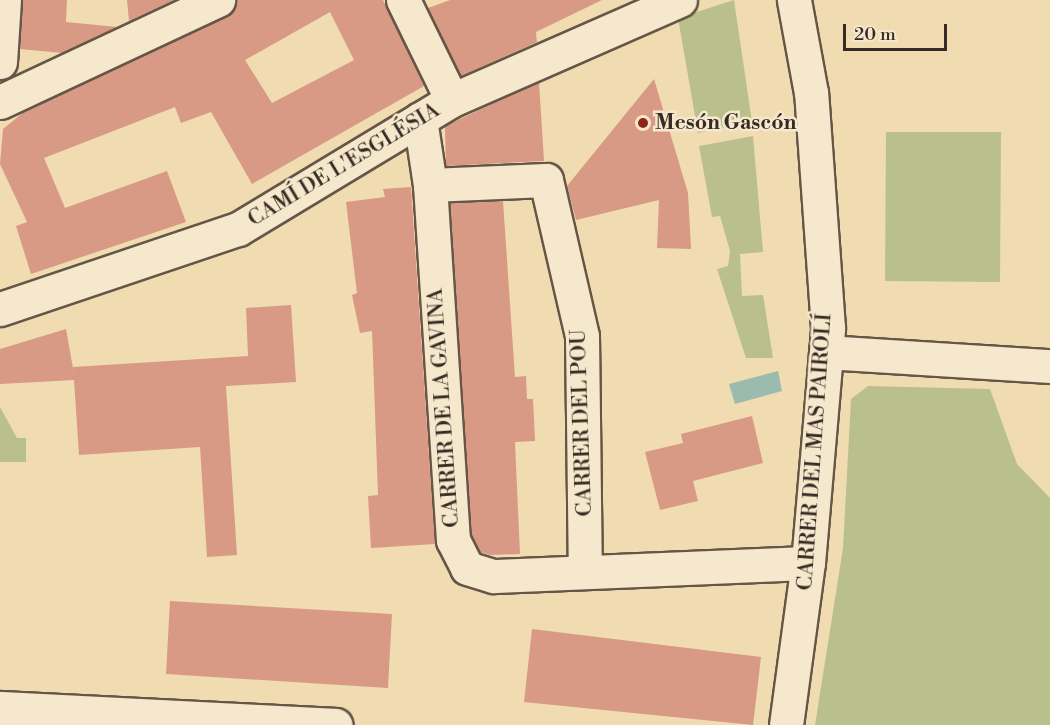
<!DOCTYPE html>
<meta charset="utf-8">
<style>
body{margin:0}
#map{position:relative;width:1050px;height:725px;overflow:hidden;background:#f0dcb0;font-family:"Libre Bodoni",serif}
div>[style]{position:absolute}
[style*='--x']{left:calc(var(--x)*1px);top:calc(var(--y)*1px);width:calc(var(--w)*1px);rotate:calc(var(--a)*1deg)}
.green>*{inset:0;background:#bac08b}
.water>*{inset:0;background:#9abbae}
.building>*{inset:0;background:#d89a84}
.roads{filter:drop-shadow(2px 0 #655647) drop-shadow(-2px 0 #655647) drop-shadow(0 2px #655647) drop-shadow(0 -2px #655647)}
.street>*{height:33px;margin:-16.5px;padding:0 16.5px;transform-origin:16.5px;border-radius:16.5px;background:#f5e8cc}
.dots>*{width:16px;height:16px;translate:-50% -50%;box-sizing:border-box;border:3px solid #f5e8cc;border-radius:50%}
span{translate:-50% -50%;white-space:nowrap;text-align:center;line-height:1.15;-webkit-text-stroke:5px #f5e8cc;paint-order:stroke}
.poi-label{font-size:21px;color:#372a24;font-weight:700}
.left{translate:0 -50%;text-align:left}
.street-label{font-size:21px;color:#372a24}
.scale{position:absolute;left:843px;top:24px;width:104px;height:27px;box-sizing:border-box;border:3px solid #372a24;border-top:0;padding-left:8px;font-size:18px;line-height:21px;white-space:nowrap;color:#372a24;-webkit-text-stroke:4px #f5e8cc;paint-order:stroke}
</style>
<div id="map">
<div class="green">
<i style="clip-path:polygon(734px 0,752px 122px,698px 133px,678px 18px)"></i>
<i style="clip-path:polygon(886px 132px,1001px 132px,1000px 282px,885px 281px)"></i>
<i style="clip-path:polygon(753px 136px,763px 252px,740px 254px,742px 296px,763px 295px,773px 358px,746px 358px,717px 269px,728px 266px,730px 251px,720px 216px,712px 217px,699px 146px)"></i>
<i style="clip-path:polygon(868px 386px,990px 389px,1017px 464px,1050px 498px,1050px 725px,815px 725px,843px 548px,851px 399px)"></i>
<i style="clip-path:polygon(0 407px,17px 438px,26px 438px,26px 462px,0 462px)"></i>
</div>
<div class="water">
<i style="clip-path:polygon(778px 371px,782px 391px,735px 404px,729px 384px)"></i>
</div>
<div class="building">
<i style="clip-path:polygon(23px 0,67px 0,66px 22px,117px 27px,62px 53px,20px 49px)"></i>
<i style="clip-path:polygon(127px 0,174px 0,129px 21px)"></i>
<i style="clip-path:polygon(evenodd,236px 0,383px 0,424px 86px,252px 184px,211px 112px,181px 123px,175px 107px,44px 158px,65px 208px,167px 171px,186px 222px,31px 274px,16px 226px,27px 222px,0 164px,3px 129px,25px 111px,226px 17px,236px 0,330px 12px,354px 60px,272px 103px,245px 60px,330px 12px)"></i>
<i style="clip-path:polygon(450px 0,602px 0,536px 32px,537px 42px,461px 76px,428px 8px)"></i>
<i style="clip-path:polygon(654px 79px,688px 193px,691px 249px,657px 248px,659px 200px,576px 220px,567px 186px)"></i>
<i style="clip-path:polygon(539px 82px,544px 161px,446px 166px,445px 126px)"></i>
<i style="clip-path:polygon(411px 187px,435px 544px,371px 548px,368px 496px,378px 495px,372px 331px,360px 333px,352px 295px,357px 293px,346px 202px,385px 197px,383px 189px)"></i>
<i style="clip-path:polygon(503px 201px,515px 377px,526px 376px,527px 399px,533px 399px,535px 441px,515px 442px,520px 554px,490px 555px,480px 552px,471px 535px,450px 203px)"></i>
<i style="clip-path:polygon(291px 305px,296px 382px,226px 386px,237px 555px,207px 557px,200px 447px,79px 455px,74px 380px,0 384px,0 349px,66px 329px,74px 374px,73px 367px,248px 356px,246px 308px)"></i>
<i style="clip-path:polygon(752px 416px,763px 463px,693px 481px,698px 501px,660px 510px,645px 452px,683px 443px,681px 434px)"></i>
<i style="clip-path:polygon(170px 601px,392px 614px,388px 688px,166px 674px)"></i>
<i style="clip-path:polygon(532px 629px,761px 657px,753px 725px,524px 702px)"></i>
</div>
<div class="roads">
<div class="street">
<i style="--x:403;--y:0;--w:111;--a:63.9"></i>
<i style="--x:0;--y:62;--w:62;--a:-86.3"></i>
<i style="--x:0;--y:102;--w:241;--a:-25.1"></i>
<i style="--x:420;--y:119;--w:67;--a:81.4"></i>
<i style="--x:430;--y:185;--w:356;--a:86.3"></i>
<i style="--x:453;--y:540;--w:31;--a:63"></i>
<i style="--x:467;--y:568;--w:28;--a:17"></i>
<i style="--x:494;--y:576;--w:314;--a:-2.4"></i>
<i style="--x:430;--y:185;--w:116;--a:-2.5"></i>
<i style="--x:546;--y:180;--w:160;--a:77"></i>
<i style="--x:582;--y:336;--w:235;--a:89.3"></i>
<i style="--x:0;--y:309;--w:251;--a:-18.6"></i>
<i style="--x:238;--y:229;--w:250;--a:-31.1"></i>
<i style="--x:452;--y:100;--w:249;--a:-23.7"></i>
<i style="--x:826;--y:352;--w:224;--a:3.6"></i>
<i style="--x:0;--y:708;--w:336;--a:2.9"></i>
<i style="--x:786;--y:725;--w:163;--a:-82.3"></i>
<i style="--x:808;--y:563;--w:236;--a:-85.1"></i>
<i style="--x:828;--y:328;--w:236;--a:-94.1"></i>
<i style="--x:811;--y:93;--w:95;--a:-100.4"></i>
</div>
</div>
<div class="dots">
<i style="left:643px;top:123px;background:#8f2418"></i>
</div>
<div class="poi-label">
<span class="left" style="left:655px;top:123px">Mesón Gascón</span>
</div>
<div class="street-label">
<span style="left:344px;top:165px;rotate:-31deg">CAMÍ DE L'ESGLÉSIA</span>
<span style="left:444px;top:408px;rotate:-94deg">CARRER DE LA GAVINA</span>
<span style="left:582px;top:423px;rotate:-92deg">CARRER DEL POU</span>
<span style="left:815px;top:452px;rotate:-86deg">CARRER DEL MAS PAIROLÍ</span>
</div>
<div class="scale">20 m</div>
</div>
